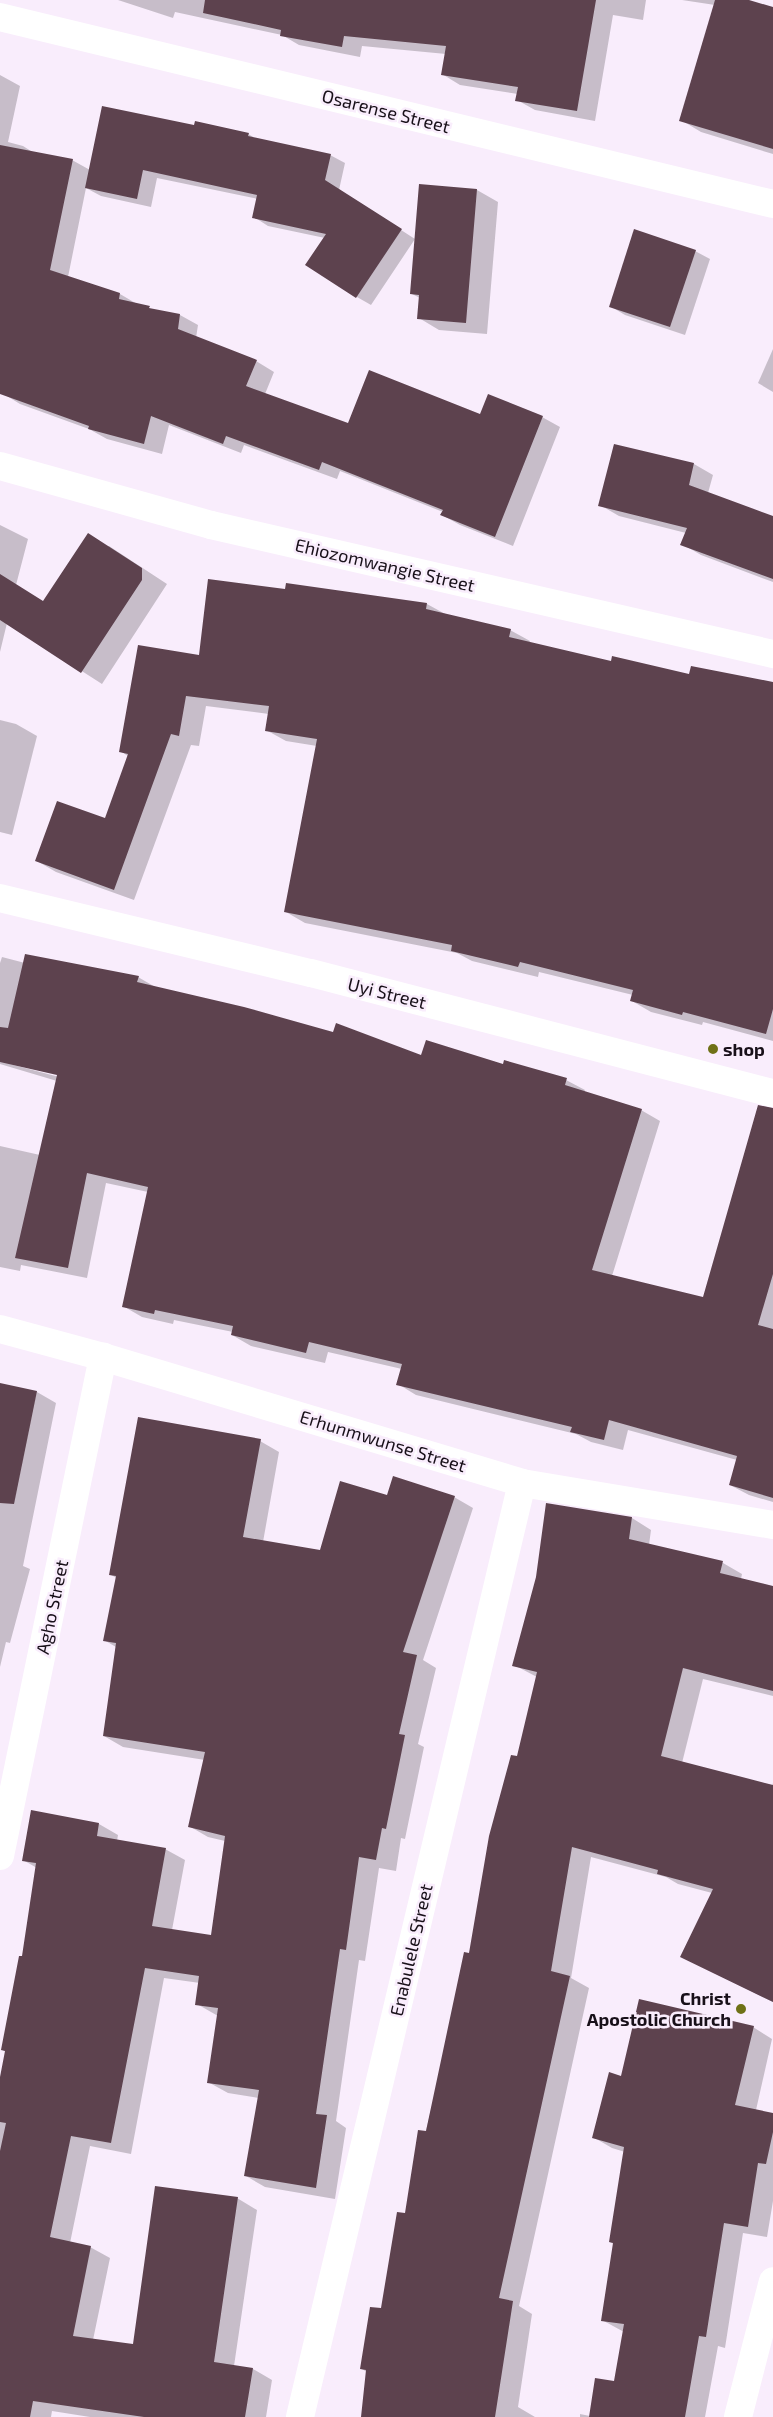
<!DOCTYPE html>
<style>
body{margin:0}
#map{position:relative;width:773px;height:2417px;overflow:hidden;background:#f9edfc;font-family:"Exo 2",sans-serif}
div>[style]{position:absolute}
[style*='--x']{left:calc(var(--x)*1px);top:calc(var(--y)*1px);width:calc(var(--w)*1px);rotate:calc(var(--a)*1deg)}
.shadow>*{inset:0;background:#0003}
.building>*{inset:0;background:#5d424e}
.street>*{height:28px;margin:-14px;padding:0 14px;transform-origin:14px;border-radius:14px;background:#fff}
.dots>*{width:14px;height:14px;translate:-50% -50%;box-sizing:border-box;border:2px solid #f9edfc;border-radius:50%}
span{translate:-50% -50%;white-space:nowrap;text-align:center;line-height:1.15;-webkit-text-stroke:5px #f9edfc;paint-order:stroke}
.street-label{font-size:18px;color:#181019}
.poi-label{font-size:18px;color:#181019;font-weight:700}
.left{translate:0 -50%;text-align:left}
.right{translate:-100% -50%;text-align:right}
</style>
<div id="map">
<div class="shadow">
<i style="clip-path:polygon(118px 0,646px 0,643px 20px,613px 15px,595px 121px,535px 110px,517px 100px,518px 94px,460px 85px,442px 74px,446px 54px,362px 46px,360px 57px,299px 45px,282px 35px,175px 12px,173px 18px)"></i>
<i style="clip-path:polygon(682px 0,744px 0,773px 8px,773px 154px,701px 132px,681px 120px,715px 5px)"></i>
<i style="clip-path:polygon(0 75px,20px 86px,8px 142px,23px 146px,34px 153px,72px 160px,90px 170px,195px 126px,248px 134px,257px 139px,330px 155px,345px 163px,339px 190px,415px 239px,371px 305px,357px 297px,325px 238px,268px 226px,254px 217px,258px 199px,157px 178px,151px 207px,101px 196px,86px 188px,68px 277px,120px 294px,137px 304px,156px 311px,180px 315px,198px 325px,196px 338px,256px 361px,274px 372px,265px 394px,348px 424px,480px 416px,542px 417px,560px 427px,513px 546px,460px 525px,442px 515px,443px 512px,340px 471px,337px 479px,244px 445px,241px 453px,169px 425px,162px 454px,107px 439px,89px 429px,20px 404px,2px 393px,0 386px)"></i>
<i style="clip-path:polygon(420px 186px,477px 190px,498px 202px,487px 334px,439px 330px,419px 318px,420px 298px,412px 294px)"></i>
<i style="clip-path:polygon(695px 251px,710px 259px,685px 335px,625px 315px,610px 306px)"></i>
<i style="clip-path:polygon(773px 349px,773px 392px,758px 383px)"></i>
<i style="clip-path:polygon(614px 445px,694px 464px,713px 475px,708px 493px,773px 518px,773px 582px,701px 555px,682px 544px,686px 533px,619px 516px,600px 505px)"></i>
<i style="clip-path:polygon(0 525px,28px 539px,16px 585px,44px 602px,109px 546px,167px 584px,102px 684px,7px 623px,0 652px)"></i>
<i style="clip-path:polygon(287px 590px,427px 604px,447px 615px,510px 630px,530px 641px,529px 643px,773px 721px,773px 1041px,703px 1022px,702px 1025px,651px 1012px,632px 1001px,633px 995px,539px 972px,538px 977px,472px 961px,457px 953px,305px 923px,286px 912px,317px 746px,286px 741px,266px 730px,269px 714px,206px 706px,199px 746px,191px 745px,134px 900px,56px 872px,37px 861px,106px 819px,128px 756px,120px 751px,200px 657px)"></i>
<i style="clip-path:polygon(0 720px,16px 724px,37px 736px,12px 835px,0 832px)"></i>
<i style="clip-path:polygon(evenodd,2px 957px,25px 963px,138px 977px,157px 988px,422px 1056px,503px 1065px,566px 1080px,585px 1090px,584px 1093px,641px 1110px,660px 1121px,612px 1276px,703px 1299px,773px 1126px,773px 1502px,749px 1495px,730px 1485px,737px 1460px,628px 1430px,623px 1450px,591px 1442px,576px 1434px,416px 1395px,398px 1384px,402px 1369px,328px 1352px,325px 1363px,251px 1346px,232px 1335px,233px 1332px,174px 1320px,173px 1324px,142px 1317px,123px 1306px,148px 1192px,106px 1183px,87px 1278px,21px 1265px,20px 1271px,0 1267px,0 1146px,40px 1155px,57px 1081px,0 1064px,0 963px,2px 957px,10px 1064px,64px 1075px,63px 1078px,10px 1064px)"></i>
<i style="clip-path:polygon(0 1385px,37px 1392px,56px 1403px,23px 1566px,30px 1569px,10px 1643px,6px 1642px,0 1667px)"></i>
<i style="clip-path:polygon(260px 1441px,279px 1452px,263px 1542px,321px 1551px,388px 1497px,454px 1497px,473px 1508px,423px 1660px,436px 1668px,418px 1744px,424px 1747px,405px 1839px,401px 1838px,396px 1871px,379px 1868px,365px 1961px,359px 1960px,336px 2121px,346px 2128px,335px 2199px,265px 2187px,246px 2176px,259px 2098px,228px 2093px,208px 2082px,218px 2016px,197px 2004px,200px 1983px,164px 1978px,131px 2154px,90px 2146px,70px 2243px,90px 2247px,110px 2258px,93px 2340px,134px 2345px,237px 2198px,257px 2210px,234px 2366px,253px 2369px,272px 2380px,266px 2417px,90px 2417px,52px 2411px,51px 2417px,0 2417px,0 2083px,6px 2052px,3px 2050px,23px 1958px,37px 1868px,23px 1860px,32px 1811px,99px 1824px,118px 1835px,117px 1841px,165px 1849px,185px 1860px,172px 1930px,213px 1936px,225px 1841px,208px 1837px,189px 1826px,205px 1760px,123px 1747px,104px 1736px,116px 1647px,104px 1640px,117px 1578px,111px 1575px)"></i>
<i style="clip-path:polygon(547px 1504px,632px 1518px,651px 1530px,649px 1545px,723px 1563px,742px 1574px,741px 1579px,773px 1587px,773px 1696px,703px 1679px,682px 1763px,772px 1786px,773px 1783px,773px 2002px,682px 1957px,712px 1893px,678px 1884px,666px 1877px,591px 1857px,571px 1978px,589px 1988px,519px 2306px,532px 2314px,518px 2407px,535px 2417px,363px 2417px,367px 2372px,362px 2369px,382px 2310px,537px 1677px,514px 1665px,537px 1578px)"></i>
<i style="clip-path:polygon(753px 2027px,772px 2039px,756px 2110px,773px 2114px,773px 2201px,767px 2237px,743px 2233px,725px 2348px,718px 2346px,705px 2417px,580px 2417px,580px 2414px,590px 2416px,616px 2382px,624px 2332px,602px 2320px,614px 2244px,610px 2242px,625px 2152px,612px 2148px,593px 2137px,622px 2077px)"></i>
</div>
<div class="building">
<i style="clip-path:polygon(205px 0,596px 0,577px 111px,515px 101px,518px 87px,441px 75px,446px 46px,344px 36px,342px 47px,280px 36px,281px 30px,203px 13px)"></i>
<i style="clip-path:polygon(715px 0,749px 0,773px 7px,773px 149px,679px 121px)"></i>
<i style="clip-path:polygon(102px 106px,194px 125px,195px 121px,249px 133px,248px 136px,331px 154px,325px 180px,402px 229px,356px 298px,305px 265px,326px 234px,252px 218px,257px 195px,143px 170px,137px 199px,85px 188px)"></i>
<i style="clip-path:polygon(0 145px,73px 159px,50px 270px,120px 293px,119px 299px,150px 306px,149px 308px,180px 314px,178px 329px,257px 360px,246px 386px,348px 423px,369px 370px,480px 414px,488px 394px,543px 416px,495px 537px,440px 515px,443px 510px,322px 462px,319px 470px,226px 436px,223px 444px,151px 416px,144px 444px,88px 429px,89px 426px,0 394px)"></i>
<i style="clip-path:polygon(419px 184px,477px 189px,466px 323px,417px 319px,419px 295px,410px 294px)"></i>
<i style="clip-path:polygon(634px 229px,696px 250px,670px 327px,609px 307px)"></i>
<i style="clip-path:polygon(614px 444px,694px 463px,689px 485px,773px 516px,773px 579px,680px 545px,687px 528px,598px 506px)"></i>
<i style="clip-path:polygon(88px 533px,142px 568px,142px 580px,81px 673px,0 620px,0 574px,43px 601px)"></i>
<i style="clip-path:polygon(208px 579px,285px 589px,286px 583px,427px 603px,426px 609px,511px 629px,509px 637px,611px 661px,612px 656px,689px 674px,691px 666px,773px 682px,773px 1009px,766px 1034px,683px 1012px,682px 1015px,630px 1001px,633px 990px,520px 962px,518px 967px,451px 951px,452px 945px,284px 912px,317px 739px,265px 731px,269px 706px,186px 696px,179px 736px,171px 734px,114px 890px,35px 861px,57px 801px,105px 818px,128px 754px,119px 752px,138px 645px,199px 655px)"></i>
<i style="clip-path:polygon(25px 954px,139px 976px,137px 982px,244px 1007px,333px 1032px,336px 1023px,421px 1055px,426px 1040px,503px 1064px,504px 1060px,567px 1078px,565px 1085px,642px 1109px,592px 1270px,703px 1297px,758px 1105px,773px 1108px,773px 1274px,758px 1325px,773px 1329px,773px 1498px,729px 1485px,737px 1456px,609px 1420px,604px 1440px,570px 1432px,572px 1427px,396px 1385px,402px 1364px,309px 1342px,306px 1353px,231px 1335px,233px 1326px,155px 1310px,154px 1314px,122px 1307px,148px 1187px,87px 1173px,68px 1268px,15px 1258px,57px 1075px,0 1062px,0 1027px,8px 1028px)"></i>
<i style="clip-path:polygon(0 1383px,37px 1391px,14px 1504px,0 1503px)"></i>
<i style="clip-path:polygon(138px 1417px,261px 1439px,243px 1537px,320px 1550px,340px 1481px,387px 1495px,393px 1476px,455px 1496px,403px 1652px,417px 1655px,399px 1734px,405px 1735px,386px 1829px,382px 1828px,376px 1860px,359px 1857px,346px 1950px,340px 1949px,316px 2114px,327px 2115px,316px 2188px,244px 2176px,259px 2090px,207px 2083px,218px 2008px,195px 2005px,199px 1976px,145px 1968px,111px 2143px,71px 2136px,50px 2237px,91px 2246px,73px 2336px,133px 2344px,155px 2186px,238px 2197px,214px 2362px,253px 2368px,245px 2417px,144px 2417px,33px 2401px,30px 2417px,0 2417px,0 2151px,6px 2123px,0 2122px,0 2077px,5px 2051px,1px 2050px,19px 1956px,22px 1956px,36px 1863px,22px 1861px,31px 1810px,99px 1823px,97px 1836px,166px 1848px,152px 1926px,211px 1935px,225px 1836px,188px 1827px,205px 1752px,103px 1736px,116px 1643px,103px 1641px,116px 1576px,109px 1575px)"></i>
<i style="clip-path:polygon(546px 1503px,632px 1517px,629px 1539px,723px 1561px,720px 1573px,773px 1586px,773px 1691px,683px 1668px,661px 1756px,773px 1785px,773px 2002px,680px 1957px,713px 1889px,657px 1874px,658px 1870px,572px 1847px,551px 1971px,570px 1976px,499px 2298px,513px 2301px,495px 2417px,361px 2417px,366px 2370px,360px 2369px,370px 2307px,381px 2308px,397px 2212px,405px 2213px,418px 2130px,426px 2131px,464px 1952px,469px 1953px,489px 1836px,511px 1755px,517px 1756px,537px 1672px,512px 1666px,536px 1577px)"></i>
<i style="clip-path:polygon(639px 1999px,754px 2026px,735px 2105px,773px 2113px,773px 2132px,766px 2164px,758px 2163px,748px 2227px,724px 2223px,706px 2337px,699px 2336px,685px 2417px,589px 2417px,595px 2378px,614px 2381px,624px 2324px,601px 2321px,613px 2243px,609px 2242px,624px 2147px,592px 2138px,609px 2072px,621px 2076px)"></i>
</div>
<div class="street">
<i style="--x:0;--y:17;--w:795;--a:13.6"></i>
<i style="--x:0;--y:466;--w:219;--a:15.6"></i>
<i style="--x:211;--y:525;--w:577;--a:12.93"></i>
<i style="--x:0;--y:898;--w:320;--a:13.6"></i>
<i style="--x:311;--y:973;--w:477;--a:14.6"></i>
<i style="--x:0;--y:1329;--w:107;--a:15.2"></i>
<i style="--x:103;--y:1357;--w:438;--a:16.7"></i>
<i style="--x:522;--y:1483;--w:254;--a:9.5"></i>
<i style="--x:0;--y:1856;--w:510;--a:-78.34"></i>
<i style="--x:300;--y:2417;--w:960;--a:-76.63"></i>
<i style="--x:738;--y:2417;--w:140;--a:-75.6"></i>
</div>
<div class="dots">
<i style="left:713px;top:1049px;background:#6f7116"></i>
<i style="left:741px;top:2009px;background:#6f7116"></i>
</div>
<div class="street-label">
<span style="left:386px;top:111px;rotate:14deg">Osarense Street</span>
<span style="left:385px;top:565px;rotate:13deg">Ehiozomwangie Street</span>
<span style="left:387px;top:993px;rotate:14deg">Uyi Street</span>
<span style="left:383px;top:1441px;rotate:17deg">Erhunmwunse Street</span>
<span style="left:52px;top:1607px;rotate:-78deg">Agho Street</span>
<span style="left:411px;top:1950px;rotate:-77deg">Enabulele Street</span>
</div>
<div class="poi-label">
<span class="left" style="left:723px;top:1049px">shop</span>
<span class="right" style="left:731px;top:2009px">Christ<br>Apostolic Church</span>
</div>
</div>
